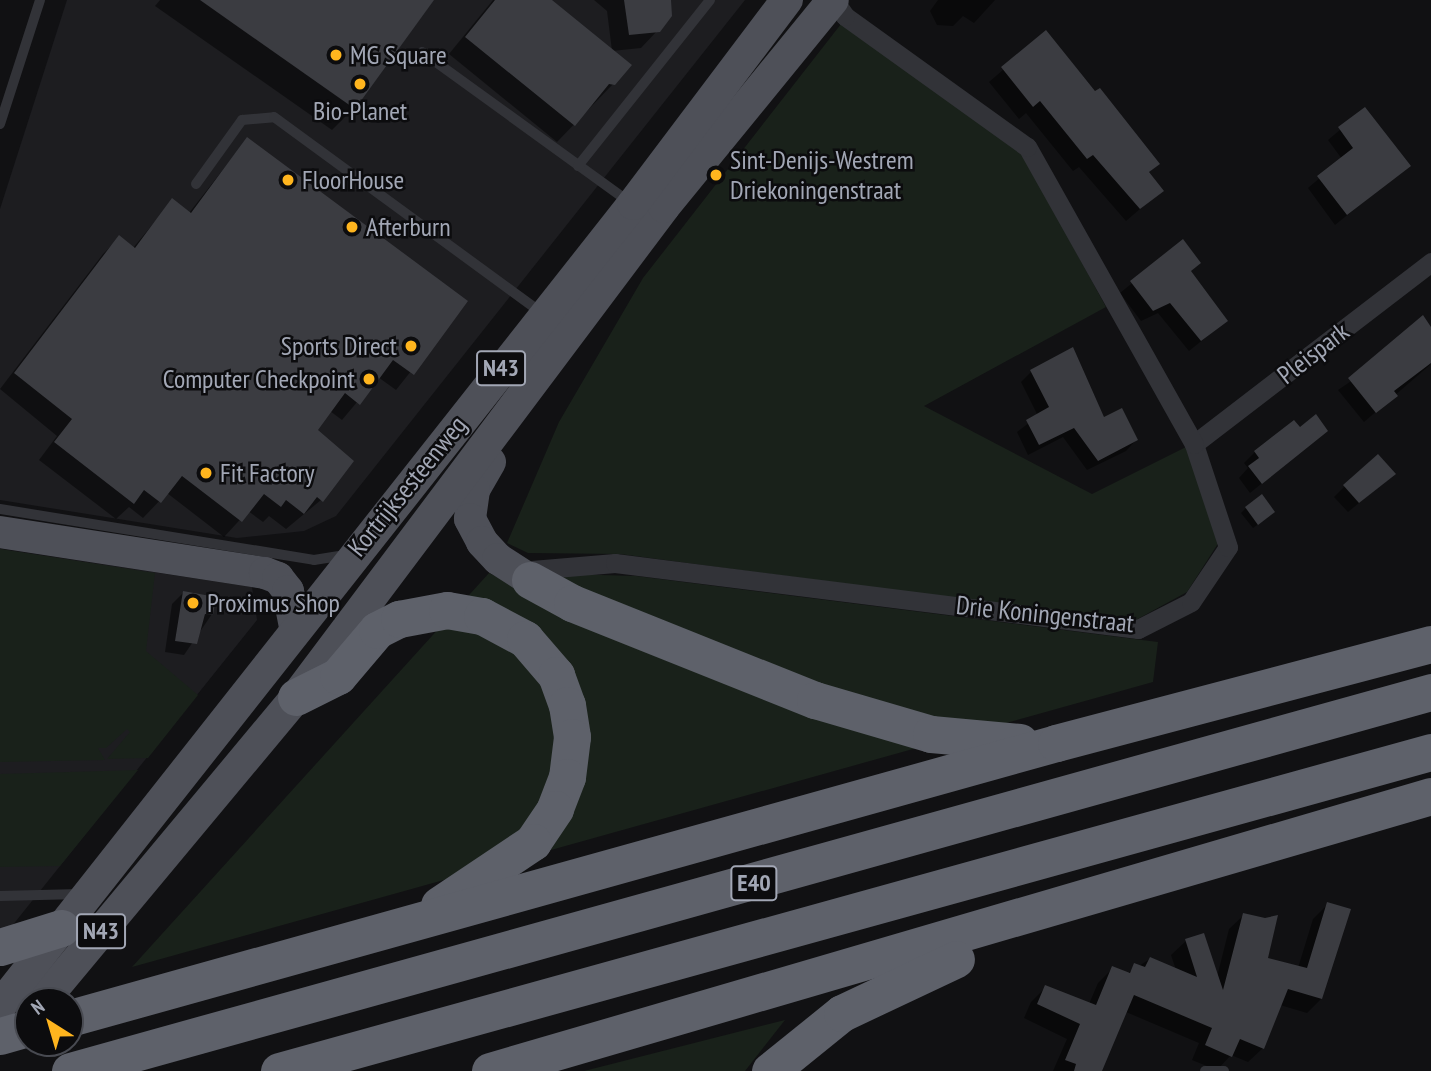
<!DOCTYPE html>
<style>
body{margin:0}
#map{position:relative;width:1431px;height:1071px;overflow:hidden;background:#111113;font-family:"PT Sans Narrow",sans-serif}
div>[style]{position:absolute}
[style*='--x']{left:calc(var(--x)*1px);top:calc(var(--y)*1px);width:calc(var(--w)*1px);rotate:calc(var(--a)*1deg)}
.built>*{inset:0;background:#1d1d20}
.green>*{inset:0;background:#19211a}
.shadow>*{inset:0;background:#0007}
.building>*{inset:0;background:#3b3c41}
.service>*{height:10px;margin:-5px;padding:0 5px;transform-origin:5px;border-radius:5px;background:#323338}
.minor>*{height:19px;margin:-9.5px;padding:0 9.5px;transform-origin:9.5px;border-radius:9.5px;background:#323338}
.primary>*{height:32px;margin:-16px;padding:0 16px;transform-origin:16px;border-radius:16px;background:#4e5058}
.motorway>*{height:37px;margin:-18.5px;padding:0 18.5px;transform-origin:18.5px;border-radius:18.5px;background:#5e616a}
.motorway-bridge>*{height:37px;margin:-18.5px;padding:0 18.5px;transform-origin:18.5px;border-radius:18.5px;background:#5e616a}
.dots>*{width:19px;height:19px;translate:-50% -50%;box-sizing:border-box;border:4px solid #0c0c0e;border-radius:50%}
span{translate:-50% -50%;white-space:nowrap;text-align:center;line-height:1.15;-webkit-text-stroke:5px #0c0c0e;paint-order:stroke}
.shield-label span{padding:2px 5px;background:#0c0c0e;border:2px solid;border-radius:5px;-webkit-text-stroke-width:0}
.shield-label{font-size:24px;color:#a2a7b5;font-weight:700}
.poi-label{font-size:26px;color:#a2a7b5}
.left{translate:0 -50%;text-align:left}
.right{translate:-100% -50%;text-align:right}
.street-label{font-size:26px;color:#a2a7b5}
.north{position:absolute;left:14px;top:987px;width:70px;height:70px;box-sizing:border-box;background:#0c0c0e;border:2px solid #484a51;border-radius:50%;rotate:323deg;font-size:19px;font-weight:700;line-height:28px;text-align:center;color:#a2a7b5}
.north::after{content:'';display:block;margin:auto;width:24px;height:32px;background:#ffb51e;clip-path:polygon(50% 0,100% 100%,50% 72%,0 100%)}
</style>
<div id="map">
<div class="built">
<i style="clip-path:polygon(67px 0,745px 0,336px 516px,304px 531px,237px 538px,0 500px,0 209px)"></i>
<i style="clip-path:polygon(0 549px,252px 587px,257px 620px,12px 926px,0 930px)"></i>
</div>
<div class="green">
<i style="clip-path:polygon(841px 24px,1019px 147px,1106px 307px,924px 406px,1092px 494px,1186px 447px,1219px 542px,1187px 592px,1132px 622px,620px 554px,528px 553px,507px 543px,559px 422px,643px 278px)"></i>
<i style="clip-path:polygon(0 549px,155px 573px,146px 651px,198px 695px,148px 758px,107px 759px,130px 732px,127px 729px,106px 748px,98px 748px,105px 760px,0 762px)"></i>
<i style="clip-path:polygon(489px 573px,508px 582px,566px 574px,636px 576px,1158px 642px,1153px 682px,132px 967px)"></i>
<i style="clip-path:polygon(138px 770px,60px 866px,0 867px,0 774px)"></i>
<i style="clip-path:polygon(785px 1020px,745px 1071px,584px 1071px)"></i>
</div>
<div class="shadow">
<i style="clip-path:polygon(160px 0,432px 0,354px 108px,332px 130px,155px 6px)"></i>
<i style="clip-path:polygon(493px 0,549px 0,614px 83px,557px 142px,449px 54px)"></i>
<i style="clip-path:polygon(594px 0,669px 0,658px 30px,641px 48px,612px 51px,607px 11px)"></i>
<i style="clip-path:polygon(938px 0,995px 0,974px 23px,963px 16px,953px 26px,937px 25px,930px 11px)"></i>
<i style="clip-path:polygon(1046px 33px,1157px 164px,1148px 173px,1162px 190px,1126px 221px,1079px 167px,1073px 171px,1026px 113px,1019px 119px,989px 82px)"></i>
<i style="clip-path:polygon(1365px 109px,1408px 166px,1335px 225px,1308px 188px,1342px 159px,1328px 140px)"></i>
<i style="clip-path:polygon(247px 139px,466px 302px,396px 390px,378px 377px,342px 420px,330px 411px,316px 431px,321px 500px,286px 529px,269px 516px,263px 522px,248px 511px,224px 537px,167px 493px,143px 518px,129px 507px,116px 519px,39px 460px,57px 436px,0 389px,103px 254px,119px 238px,133px 248px,172px 201px,189px 213px)"></i>
<i style="clip-path:polygon(1183px 242px,1190px 272px,1226px 321px,1189px 351px,1158px 313px,1141px 321px,1120px 293px)"></i>
<i style="clip-path:polygon(1431px 327px,1431px 364px,1364px 422px,1338px 390px)"></i>
<i style="clip-path:polygon(1032px 371px,1136px 440px,1126px 451px,1087px 470px,1063px 437px,1028px 455px,1017px 432px,1038px 416px,1021px 382px)"></i>
<i style="clip-path:polygon(1299px 430px,1326px 431px,1250px 493px,1239px 478px,1248px 468px,1244px 463px,1255px 452px)"></i>
<i style="clip-path:polygon(1394px 474px,1348px 512px,1334px 497px,1345px 486px)"></i>
<i style="clip-path:polygon(1246px 508px,1268px 517px,1253px 528px,1241px 513px)"></i>
<i style="clip-path:polygon(183px 593px,212px 614px,184px 655px,165px 652px,172px 604px)"></i>
<i style="clip-path:polygon(1328px 904px,1321px 999px,1307px 1013px,1280px 1005px,1263px 1048px,1248px 1062px,1231px 1055px,1217px 1070px,1192px 1060px,1199px 1043px,1126px 1012px,1101px 1071px,1053px 1071px,1067px 1039px,1024px 1018px,1031px 1002px,1045px 988px,1089px 1004px,1098px 983px,1113px 968px,1126px 974px,1150px 959px,1176px 970px,1171px 955px,1186px 941px,1217px 977px,1229px 929px,1244px 915px,1266px 959px,1298px 968px,1313px 919px)"></i>
</div>
<div class="building">
<i style="clip-path:polygon(200px 0,434px 0,355px 109px)"></i>
<i style="clip-path:polygon(495px 0,552px 0,632px 65px,615px 85px,609px 84px,575px 126px,465px 37px)"></i>
<i style="clip-path:polygon(624px 0,671px 0,672px 16px,660px 32px,629px 35px)"></i>
<i style="clip-path:polygon(1046px 30px,1095px 91px,1100px 88px,1160px 164px,1149px 172px,1164px 191px,1140px 209px,1093px 155px,1087px 159px,1040px 101px,1033px 107px,1001px 67px)"></i>
<i style="clip-path:polygon(1365px 107px,1411px 166px,1347px 215px,1317px 176px,1353px 148px,1338px 127px)"></i>
<i style="clip-path:polygon(247px 137px,468px 301px,414px 375px,393px 360px,360px 405px,345px 393px,318px 430px,354px 461px,323px 502px,317px 497px,304px 514px,286px 500px,281px 507px,264px 494px,242px 522px,182px 476px,161px 503px,144px 490px,134px 504px,54px 442px,72px 419px,14px 373px,119px 235px,135px 248px,172px 198px,191px 213px)"></i>
<i style="clip-path:polygon(1183px 239px,1201px 263px,1191px 271px,1228px 321px,1201px 341px,1170px 303px,1153px 311px,1130px 281px)"></i>
<i style="clip-path:polygon(1423px 315px,1431px 327px,1431px 363px,1394px 391px,1398px 396px,1376px 413px,1348px 378px)"></i>
<i style="clip-path:polygon(1073px 347px,1104px 417px,1122px 408px,1138px 440px,1098px 461px,1074px 428px,1039px 445px,1026px 420px,1049px 407px,1030px 370px)"></i>
<i style="clip-path:polygon(1316px 414px,1328px 431px,1262px 484px,1248px 466px,1259px 458px,1254px 451px,1294px 420px,1300px 427px)"></i>
<i style="clip-path:polygon(1378px 454px,1396px 474px,1359px 503px,1343px 485px)"></i>
<i style="clip-path:polygon(1262px 494px,1275px 512px,1258px 525px,1245px 507px)"></i>
<i style="clip-path:polygon(183px 591px,216px 597px,213px 615px,205px 614px,197px 644px,175px 641px)"></i>
<i style="clip-path:polygon(1327px 902px,1351px 909px,1322px 999px,1288px 989px,1264px 1049px,1240px 1039px,1232px 1057px,1205px 1045px,1212px 1028px,1134px 995px,1102px 1071px,1074px 1071px,1076px 1064px,1065px 1060px,1080px 1024px,1037px 1004px,1045px 985px,1096px 1005px,1112px 966px,1130px 973px,1134px 963px,1145px 967px,1150px 957px,1197px 977px,1185px 939px,1204px 933px,1223px 990px,1243px 913px,1265px 918px,1278px 915px,1268px 958px,1307px 968px)"></i>
</div>
<div class="service">
<i style="--x:422;--y:52;--w:256;--a:35.9"></i>
<i style="--x:0;--y:124;--w:130;--a:-72.1"></i>
<i style="--x:578;--y:166;--w:212;--a:-51.5"></i>
<i style="--x:196;--y:184;--w:79;--a:-54.3"></i>
<i style="--x:242;--y:120;--w:32;--a:-5"></i>
<i style="--x:274;--y:117;--w:330;--a:36.2"></i>
<i style="--x:0;--y:509;--w:318;--a:9.2"></i>
<i style="--x:314;--y:560;--w:30;--a:-9"></i>
<i style="--x:0;--y:896;--w:80;--a:-1.4"></i>
<i style="--x:1205;--y:1071;--w:19;--a:0"></i>
</div>
<div class="minor">
<i style="--x:1194;--y:444;--w:299;--a:-37.5"></i>
<i style="--x:520;--y:571;--w:95;--a:-4.8"></i>
<i style="--x:615;--y:563;--w:527;--a:7.19"></i>
<i style="--x:1138;--y:629;--w:59;--a:-27"></i>
<i style="--x:1191;--y:602;--w:66;--a:-56.1"></i>
<i style="--x:1228;--y:547;--w:108;--a:-108.3"></i>
<i style="--x:1194;--y:444;--w:341;--a:-119.3"></i>
<i style="--x:1027;--y:147;--w:224;--a:-144.3"></i>
<i style="--x:845;--y:16;--w:19;--a:-125"></i>
</div>
<div class="primary">
<i style="--x:490;--y:462;--w:32;--a:120"></i>
<i style="--x:474;--y:490;--w:29;--a:98"></i>
<i style="--x:470;--y:519;--w:26;--a:62"></i>
<i style="--x:482;--y:542;--w:23;--a:47"></i>
<i style="--x:498;--y:559;--w:38;--a:33"></i>
<i style="--x:0;--y:532;--w:268;--a:8.8"></i>
<i style="--x:265;--y:573;--w:14;--a:21"></i>
<i style="--x:278;--y:578;--w:16;--a:52"></i>
<i style="--x:288;--y:591;--w:38;--a:79"></i>
<i style="--x:43;--y:1001;--w:396;--a:-50.2"></i>
<i style="--x:296;--y:697;--w:613;--a:-53.09"></i>
<i style="--x:664;--y:207;--w:267;--a:-50.8"></i>
<i style="--x:0;--y:1006;--w:1022;--a:-51.72"></i>
<i style="--x:633;--y:204;--w:256;--a:-53"></i>
</div>
<div class="motorway">
<i style="--x:530;--y:580;--w:48;--a:28.7"></i>
<i style="--x:572;--y:603;--w:262;--a:21.8"></i>
<i style="--x:815;--y:700;--w:121;--a:16.3"></i>
<i style="--x:931;--y:734;--w:89;--a:5.1"></i>
<i style="--x:296;--y:697;--w:47;--a:-26.6"></i>
<i style="--x:338;--y:676;--w:60;--a:-49.7"></i>
<i style="--x:377;--y:630;--w:25;--a:-27"></i>
<i style="--x:399;--y:619;--w:49;--a:-10.6"></i>
<i style="--x:447;--y:610;--w:36;--a:10"></i>
<i style="--x:482;--y:616;--w:49;--a:28.1"></i>
<i style="--x:525;--y:639;--w:48;--a:49.3"></i>
<i style="--x:556;--y:675;--w:32;--a:70"></i>
<i style="--x:567;--y:705;--w:32;--a:81"></i>
<i style="--x:572;--y:737;--w:40;--a:97.1"></i>
<i style="--x:567;--y:777;--w:34;--a:111"></i>
<i style="--x:555;--y:809;--w:40;--a:124"></i>
<i style="--x:533;--y:842;--w:113;--a:146.2"></i>
<i style="--x:0;--y:947;--w:64;--a:-17.3"></i>
<i style="--x:70;--y:1018;--w:1024;--a:-15.58"></i>
<i style="--x:1056;--y:743;--w:388;--a:-14.8"></i>
<i style="--x:70;--y:1071;--w:1413;--a:-15.56"></i>
<i style="--x:279;--y:1071;--w:1195;--a:-15.48"></i>
<i style="--x:490;--y:1071;--w:980;--a:-16.29"></i>
<i style="--x:770;--y:1071;--w:92;--a:-38.9"></i>
<i style="--x:842;--y:1013;--w:126;--a:-25.3"></i>
</div>
<div class="motorway-bridge">
<i style="--x:0;--y:1036;--w:29;--a:-16"></i>
</div>
<div class="dots">
<i style="left:336px;top:55px;background:#ffb51e"></i>
<i style="left:360px;top:84px;background:#ffb51e"></i>
<i style="left:716px;top:175px;background:#ffb51e"></i>
<i style="left:288px;top:180px;background:#ffb51e"></i>
<i style="left:352px;top:227px;background:#ffb51e"></i>
<i style="left:411px;top:346px;background:#ffb51e"></i>
<i style="left:369px;top:379px;background:#ffb51e"></i>
<i style="left:206px;top:473px;background:#ffb51e"></i>
<i style="left:193px;top:603px;background:#ffb51e"></i>
</div>
<div class="shield-label">
<span style="left:501px;top:368px">N43</span>
<span style="left:754px;top:883px">E40</span>
<span style="left:101px;top:931px">N43</span>
</div>
<div class="poi-label">
<span class="left" style="left:350px;top:55px">MG Square</span>
<span style="left:360px;top:111px">Bio-Planet</span>
<span class="left" style="left:730px;top:175px">Sint-Denijs-Westrem<br>Driekoningenstraat</span>
<span class="left" style="left:302px;top:180px">FloorHouse</span>
<span class="left" style="left:366px;top:227px">Afterburn</span>
<span class="right" style="left:397px;top:346px">Sports Direct</span>
<span class="right" style="left:355px;top:379px">Computer Checkpoint</span>
<span class="left" style="left:220px;top:473px">Fit Factory</span>
<span class="left" style="left:207px;top:603px">Proximus Shop</span>
</div>
<div class="street-label">
<span style="left:1313px;top:353px;rotate:-38deg">Pleispark</span>
<span style="left:407px;top:486px;rotate:-51deg">Kortrijksesteenweg</span>
<span style="left:1045px;top:614px;rotate:6deg">Drie Koningenstraat</span>
</div>
<div class="north">N</div>
</div>
